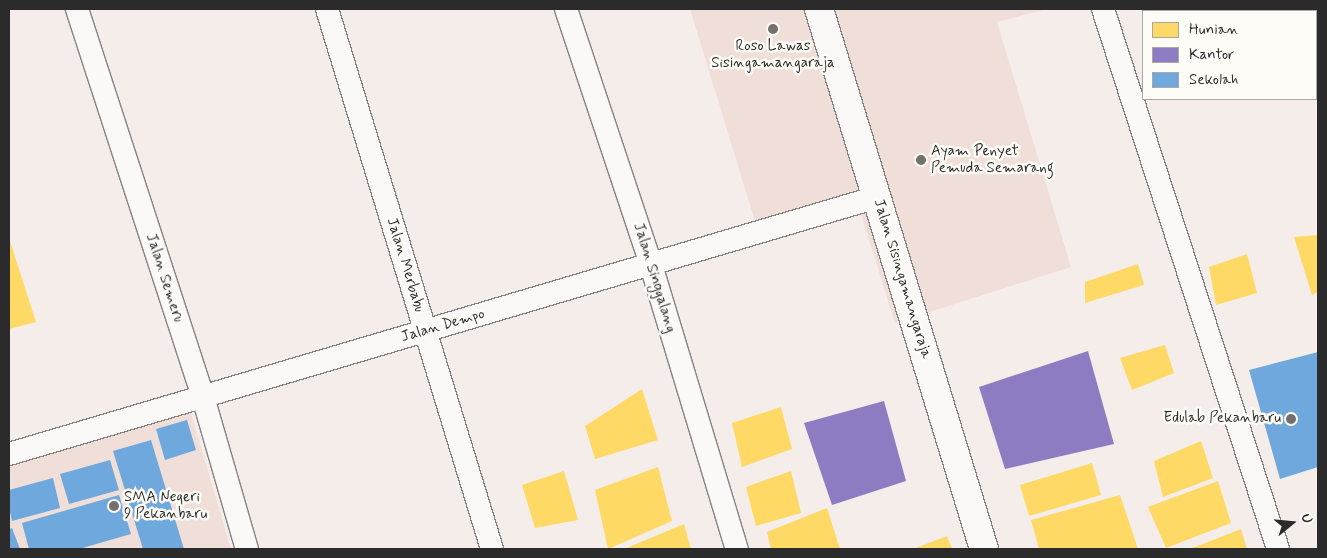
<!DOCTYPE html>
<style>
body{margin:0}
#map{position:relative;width:1327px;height:558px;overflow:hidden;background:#f5edea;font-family:Mynerve,sans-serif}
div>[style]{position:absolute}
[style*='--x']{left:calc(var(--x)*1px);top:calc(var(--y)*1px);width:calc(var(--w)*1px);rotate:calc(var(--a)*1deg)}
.built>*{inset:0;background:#f0ded9}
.homes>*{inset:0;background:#ffd966}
.offices>*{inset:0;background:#8e7cc3}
.schools>*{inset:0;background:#6fa8dc}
.roads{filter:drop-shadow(1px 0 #868281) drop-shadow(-1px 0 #868281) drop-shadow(0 1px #868281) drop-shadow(0 -1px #868281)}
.street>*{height:22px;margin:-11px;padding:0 11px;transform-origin:11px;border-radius:11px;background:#faf9f7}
.secondary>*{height:28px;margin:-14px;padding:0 14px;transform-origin:14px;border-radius:14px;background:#faf9f7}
.dots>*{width:14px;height:14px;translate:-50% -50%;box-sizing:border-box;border:2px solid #fdfcf7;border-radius:50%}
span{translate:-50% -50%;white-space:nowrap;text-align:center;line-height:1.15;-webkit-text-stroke:5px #fdfcf7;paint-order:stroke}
.poi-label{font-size:15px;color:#2b2b2b}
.left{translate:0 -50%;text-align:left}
.right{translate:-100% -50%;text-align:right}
.street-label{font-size:15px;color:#2b2b2b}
.frame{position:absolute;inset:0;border:10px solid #2b2b2b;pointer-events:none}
.legend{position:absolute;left:1142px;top:10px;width:175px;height:90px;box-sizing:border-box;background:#fdfcf7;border:1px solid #a9a8a5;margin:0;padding:6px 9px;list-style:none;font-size:15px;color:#2b2b2b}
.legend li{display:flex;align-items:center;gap:10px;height:25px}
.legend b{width:25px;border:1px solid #a9a8a5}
.north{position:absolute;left:1267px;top:498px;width:50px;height:50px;-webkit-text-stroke:4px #fdfcf7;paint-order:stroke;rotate:73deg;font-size:14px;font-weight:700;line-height:20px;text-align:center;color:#2b2b2b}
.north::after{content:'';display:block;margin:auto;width:18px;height:22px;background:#2b2b2b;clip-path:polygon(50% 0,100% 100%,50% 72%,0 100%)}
</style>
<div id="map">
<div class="built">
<i style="clip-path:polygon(690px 9px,1047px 9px,997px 22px,1071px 267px,895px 323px,861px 214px,762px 244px)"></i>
<i style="clip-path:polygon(190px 410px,231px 549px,9px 549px,9px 463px)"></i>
</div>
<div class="homes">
<i style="clip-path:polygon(1318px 235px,1318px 292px,1312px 295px,1294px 237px)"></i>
<i style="clip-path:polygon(9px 238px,36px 322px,9px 329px)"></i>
<i style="clip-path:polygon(1247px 254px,1257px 293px,1216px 305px,1209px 267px)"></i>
<i style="clip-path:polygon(1138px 264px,1144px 285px,1085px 303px,1085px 282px)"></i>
<i style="clip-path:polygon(1165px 345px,1174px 373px,1132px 390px,1120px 358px)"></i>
<i style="clip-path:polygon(642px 389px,658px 440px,595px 459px,585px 426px)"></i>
<i style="clip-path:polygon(781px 407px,792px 449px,742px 467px,732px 423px)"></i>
<i style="clip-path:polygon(1201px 441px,1213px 478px,1163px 497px,1154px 461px)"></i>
<i style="clip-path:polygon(1092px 463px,1101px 495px,1029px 516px,1020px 485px)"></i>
<i style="clip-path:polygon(658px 467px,672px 521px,608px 549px,595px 490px)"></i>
<i style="clip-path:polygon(564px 471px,578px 520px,535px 528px,522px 485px)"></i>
<i style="clip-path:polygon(791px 471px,801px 513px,756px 526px,746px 487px)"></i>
<i style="clip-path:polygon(1218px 481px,1231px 523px,1166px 548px,1148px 507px)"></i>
<i style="clip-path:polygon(1120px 495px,1138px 549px,1039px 549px,1031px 520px)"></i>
<i style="clip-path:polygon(827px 508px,840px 549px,771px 549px,767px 532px)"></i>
<i style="clip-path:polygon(684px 524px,691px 549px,624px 549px)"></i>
<i style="clip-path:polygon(1241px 529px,1247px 549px,1190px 549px)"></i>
<i style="clip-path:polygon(947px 536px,952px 549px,913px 549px)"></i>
</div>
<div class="offices">
<i style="clip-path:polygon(1088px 351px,1114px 444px,1005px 469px,979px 387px)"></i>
<i style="clip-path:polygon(884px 401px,906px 481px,832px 505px,804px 423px)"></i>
</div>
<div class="schools">
<i style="clip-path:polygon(1318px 352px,1318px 467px,1280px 479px,1249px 370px)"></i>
<i style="clip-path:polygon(187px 420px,196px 450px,165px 460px,156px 429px)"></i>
<i style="clip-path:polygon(151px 440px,184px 549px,143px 549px,113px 451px)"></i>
<i style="clip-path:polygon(110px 460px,119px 490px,69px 504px,60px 474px)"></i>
<i style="clip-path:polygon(53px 478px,60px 508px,12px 521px,9px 508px,9px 490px)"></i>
<i style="clip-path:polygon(119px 495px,131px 534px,79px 549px,29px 549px,22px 523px)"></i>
<i style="clip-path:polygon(12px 528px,20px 549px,9px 549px,9px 529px)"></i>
</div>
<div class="roads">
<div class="street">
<i style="--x:77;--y:9;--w:408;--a:72"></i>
<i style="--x:203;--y:397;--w:158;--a:73.9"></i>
<i style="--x:327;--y:9;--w:565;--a:73.01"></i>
<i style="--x:566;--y:9;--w:270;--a:71.6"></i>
<i style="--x:651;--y:265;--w:297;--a:73.2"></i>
<i style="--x:1103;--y:9;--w:568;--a:72.04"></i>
<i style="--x:9;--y:454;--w:905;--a:-16.49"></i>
</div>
<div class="secondary">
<i style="--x:819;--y:9;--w:565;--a:73.01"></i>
</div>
</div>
<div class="dots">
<i style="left:773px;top:29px;background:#726f6e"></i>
<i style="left:921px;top:160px;background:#726f6e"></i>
<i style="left:1291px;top:419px;background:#726f6e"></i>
<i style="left:114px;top:506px;background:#726f6e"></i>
</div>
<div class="poi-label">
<span style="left:773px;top:55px">Roso Lawas<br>Sisingamangaraja</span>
<span class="left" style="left:931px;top:160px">Ayam Penyet<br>Pemuda Semarang</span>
<span class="right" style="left:1281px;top:419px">Edulab Pekanbaru</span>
<span class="left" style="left:124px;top:506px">SMA Negeri<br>9 Pekanbaru</span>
</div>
<div class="street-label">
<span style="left:405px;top:265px;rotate:73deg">Jalan Merbabu</span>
<span style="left:164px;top:278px;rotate:72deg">Jalan Semeru</span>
<span style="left:654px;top:278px;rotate:73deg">Jalan Singgalang</span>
<span style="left:902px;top:279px;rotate:73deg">Jalan Sisingamangaraja</span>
<span style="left:443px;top:326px;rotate:-16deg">Jalan Dempo</span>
</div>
<div class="frame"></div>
<ul class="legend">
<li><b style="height:14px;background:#ffd966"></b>Hunian</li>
<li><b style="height:14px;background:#8e7cc3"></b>Kantor</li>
<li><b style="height:14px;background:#6fa8dc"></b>Sekolah</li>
</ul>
<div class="north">U</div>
</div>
